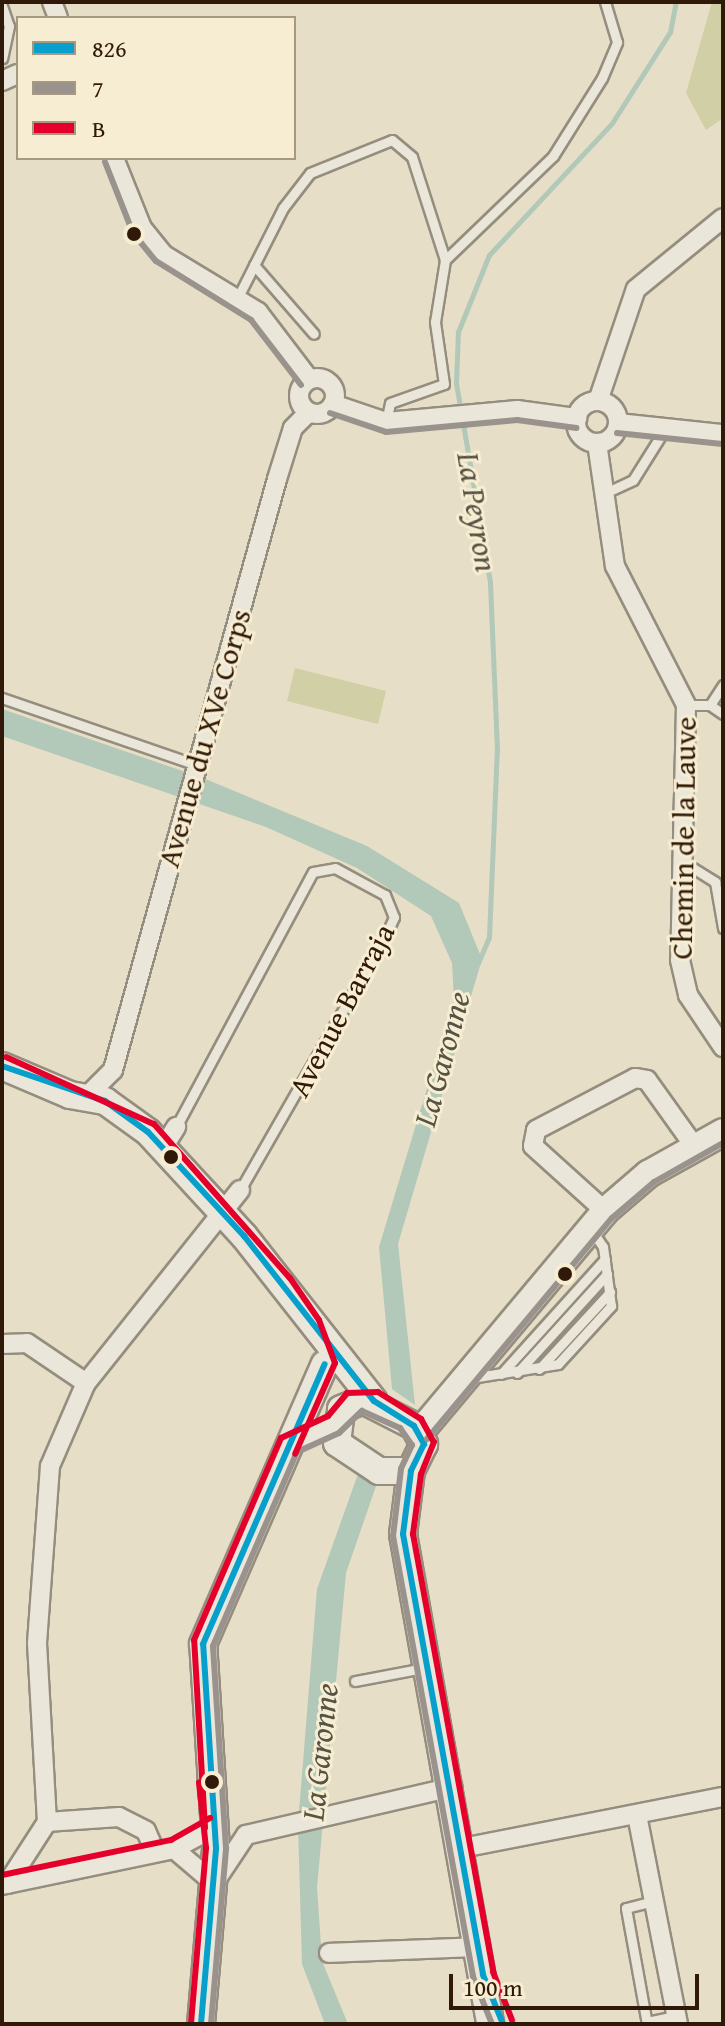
<!DOCTYPE html>
<style>
body{margin:0}
#map{position:relative;width:725px;height:2026px;overflow:hidden;background:#e6dec6;font-family:"Gentium Book Plus",serif}
div>[style]{position:absolute}
[style*='--x']{left:calc(var(--x)*1px);top:calc(var(--y)*1px);width:calc(var(--w)*1px);rotate:calc(var(--a)*1deg)}
.green>*{inset:0;background:#d1cfa6}
.water>*{inset:0;background:#b2c8b9}
.stream>*{height:5px;margin:-2.5px;padding:0 2.5px;transform-origin:2.5px;border-radius:2.5px;background:#b2c8b9}
.roads{filter:drop-shadow(2px 0 #958d7e) drop-shadow(-2px 0 #958d7e) drop-shadow(0 2px #958d7e) drop-shadow(0 -2px #958d7e)}
.lane>*{height:9px;margin:-4.5px;padding:0 4.5px;transform-origin:4.5px;border-radius:4.5px;background:#eae6da}
.street>*{height:18px;margin:-9px;padding:0 9px;transform-origin:9px;border-radius:9px;background:#eae6da}
.street>.ring{margin:-9px;padding:0;box-sizing:content-box;background:none;border:18px solid #eae6da;border-radius:50%}
.secondary>*{height:26px;margin:-13px;padding:0 13px;transform-origin:13px;border-radius:13px;background:#eae6da}
.bus-1>*{height:6px;margin:-3px;padding:0 3px;transform-origin:3px;border-radius:3px;background:#079fcc}
.bus-2>*{height:6px;margin:-3px;padding:0 3px;transform-origin:3px;border-radius:3px;background:#9a928c}
.bus-3>*{height:6px;margin:-3px;padding:0 3px;transform-origin:3px;border-radius:3px;background:#e4002b}
.dots>*{width:22px;height:22px;translate:-50% -50%;box-sizing:border-box;border:4px solid #f7edd2;border-radius:50%}
span{translate:-50% -50%;white-space:nowrap;text-align:center;line-height:1.15;-webkit-text-stroke:6px #f7edd2;paint-order:stroke}
.street-label{font-size:30px;color:#301909}
.water-label{font-size:32px;color:#555344;font-style:italic}
.frame{position:absolute;inset:0;border:4px solid #301909;pointer-events:none}
.legend{position:absolute;left:16px;top:16px;width:280px;height:144px;box-sizing:border-box;background:#f7edd2;border:2px solid #a79882;margin:0;padding:10px 14px;list-style:none;font-size:24px;color:#301909}
.legend li{display:flex;align-items:center;gap:16px;height:40px}
.legend b{width:40px;border:2px solid #a79882}
.scale{position:absolute;left:449px;top:1974px;width:250px;height:36px;box-sizing:border-box;border:4px solid #301909;border-top:0;padding-left:10px;font-size:24px;line-height:28px;white-space:nowrap;color:#301909;-webkit-text-stroke:6px #f7edd2;paint-order:stroke}
</style>
<div id="map">
<div class="green">
<i style="clip-path:polygon(712px 2px,723px 2px,723px 118px,706px 130px,686px 93px)"></i>
<i style="clip-path:polygon(295px 668px,386px 691px,378px 724px,287px 701px)"></i>
</div>
<div class="water">
<i style="clip-path:polygon(2px 709px,203px 778px,367px 846px,459px 903px,482px 959px,398px 1244px,415px 1405px,392px 1389px,379px 1247px,454px 999px,452px 963px,431px 916px,357px 868px,266px 827px,2px 736px)"></i>
<i style="clip-path:polygon(358px 1474px,376px 1486px,346px 1573px,317px 1887px,322px 1961px,348px 2024px,325px 2024px,302px 1964px,298px 1824px,317px 1589px)"></i>
</div>
<div class="stream">
<i style="--x:478;--y:963;--w:28;--a:-67"></i>
<i style="--x:489;--y:937;--w:187;--a:-87.6"></i>
<i style="--x:497;--y:750;--w:168;--a:-92.4"></i>
<i style="--x:490;--y:582;--w:202;--a:-99.7"></i>
<i style="--x:456;--y:383;--w:51;--a:-87.8"></i>
<i style="--x:458;--y:332;--w:83;--a:-68.1"></i>
<i style="--x:489;--y:255;--w:180;--a:-47"></i>
<i style="--x:612;--y:123;--w:108;--a:-57.5"></i>
<i style="--x:670;--y:32;--w:31;--a:-79"></i>
</div>
<div class="roads">
<div class="lane">
<i style="--x:2;--y:6;--w:21;--a:71"></i>
<i style="--x:9;--y:26;--w:33;--a:102"></i>
<i style="--x:254;--y:265;--w:91;--a:49"></i>
<i style="--x:237;--y:299;--w:102;--a:-63.2"></i>
<i style="--x:283;--y:208;--w:44;--a:-52.4"></i>
<i style="--x:310;--y:173;--w:88;--a:-21.9"></i>
<i style="--x:392;--y:140;--w:26;--a:40"></i>
<i style="--x:412;--y:157;--w:108;--a:72.2"></i>
<i style="--x:386;--y:422;--w:19;--a:-78"></i>
<i style="--x:390;--y:403;--w:57;--a:-19.4"></i>
<i style="--x:444;--y:384;--w:63;--a:-98.3"></i>
<i style="--x:435;--y:322;--w:63;--a:-80.8"></i>
<i style="--x:445;--y:260;--w:150;--a:-43.9"></i>
<i style="--x:553;--y:156;--w:92;--a:-57.9"></i>
<i style="--x:602;--y:78;--w:39;--a:-67"></i>
<i style="--x:617;--y:42;--w:42;--a:-106.7"></i>
<i style="--x:603;--y:494;--w:33;--a:-25"></i>
<i style="--x:633;--y:480;--w:60;--a:-57.9"></i>
<i style="--x:2;--y:698;--w:206;--a:19"></i>
<i style="--x:686;--y:705;--w:24;--a:0"></i>
<i style="--x:710;--y:705;--w:16;--a:35"></i>
<i style="--x:710;--y:705;--w:24;--a:-57"></i>
<i style="--x:685;--y:863;--w:36;--a:32"></i>
<i style="--x:715;--y:882;--w:47;--a:80.1"></i>
<i style="--x:176;--y:1127;--w:289;--a:-61.8"></i>
<i style="--x:313;--y:872;--w:22;--a:-10"></i>
<i style="--x:335;--y:868;--w:57;--a:28.4"></i>
<i style="--x:385;--y:895;--w:24;--a:68"></i>
<i style="--x:394;--y:917;--w:20;--a:114"></i>
<i style="--x:386;--y:935;--w:294;--a:119.8"></i>
<i style="--x:539;--y:1369;--w:105;--a:-47.3"></i>
<i style="--x:517;--y:1373;--w:134;--a:-47.7"></i>
<i style="--x:501;--y:1374;--w:155;--a:-47.9"></i>
<i style="--x:471;--y:1378;--w:88;--a:-9.1"></i>
<i style="--x:558;--y:1364;--w:79;--a:-47.6"></i>
<i style="--x:611;--y:1306;--w:60;--a:-97.7"></i>
<i style="--x:603;--y:1247;--w:18;--a:-124"></i>
<i style="--x:355;--y:1681;--w:70;--a:-10.7"></i>
<i style="--x:647;--y:2022;--w:30;--a:-12"></i>
<i style="--x:647;--y:2024;--w:118;--a:-100.3"></i>
<i style="--x:626;--y:1908;--w:29;--a:-14"></i>
</div>
<div class="street">
<i style="--x:52;--y:2;--w:17;--a:69"></i>
<i style="--x:2;--y:81;--w:17;--a:-24"></i>
<i style="--x:114;--y:158;--w:75;--a:68.2"></i>
<i style="--x:142;--y:228;--w:35;--a:51"></i>
<i style="--x:164;--y:255;--w:110;--a:31.2"></i>
<i style="--x:258;--y:312;--w:84;--a:52.7"></i>
<i class="ring" style="left:299px;top:378px;width:18px;height:18px"></i>
<i style="--x:598;--y:401;--w:118;--a:-71.3"></i>
<i style="--x:636;--y:289;--w:112;--a:-39.2"></i>
<i class="ring" style="left:576px;top:401px;width:24px;height:24px"></i>
<i style="--x:333;--y:404;--w:56;--a:18.8"></i>
<i style="--x:386;--y:422;--w:132;--a:-5.2"></i>
<i style="--x:517;--y:410;--w:61;--a:7.6"></i>
<i style="--x:618;--y:423;--w:106;--a:6"></i>
<i style="--x:597;--y:443;--w:124;--a:81.7"></i>
<i style="--x:615;--y:566;--w:156;--a:62.9"></i>
<i style="--x:686;--y:705;--w:255;--a:91.3"></i>
<i style="--x:680;--y:960;--w:36;--a:77"></i>
<i style="--x:688;--y:995;--w:63;--a:56.1"></i>
<i style="--x:82;--y:1101;--w:44;--a:-45"></i>
<i style="--x:113;--y:1070;--w:613;--a:-74.49"></i>
<i style="--x:277;--y:479;--w:53;--a:-72.6"></i>
<i style="--x:293;--y:428;--w:21;--a:-45"></i>
<i style="--x:163;--y:1148;--w:25;--a:-58"></i>
<i style="--x:605;--y:1211;--w:97;--a:-137.9"></i>
<i style="--x:533;--y:1146;--w:16;--a:-79"></i>
<i style="--x:536;--y:1130;--w:112;--a:-27.7"></i>
<i style="--x:635;--y:1078;--w:12;--a:9"></i>
<i style="--x:647;--y:1080;--w:82;--a:54.4"></i>
<i style="--x:2;--y:1344;--w:25;--a:-2"></i>
<i style="--x:27;--y:1343;--w:71;--a:34.1"></i>
<i style="--x:289;--y:1444;--w:49;--a:-24"></i>
<i style="--x:637;--y:1815;--w:213;--a:78.9"></i>
<i style="--x:47;--y:1822;--w:179;--a:-93.2"></i>
<i style="--x:37;--y:1643;--w:177;--a:-85.8"></i>
<i style="--x:50;--y:1466;--w:90;--a:-66.6"></i>
<i style="--x:86;--y:1383;--w:247;--a:-51.4"></i>
<i style="--x:462;--y:1848;--w:266;--a:-11.1"></i>
<i style="--x:174;--y:1849;--w:52;--a:40.4"></i>
<i style="--x:214;--y:1883;--w:58;--a:-56.3"></i>
<i style="--x:246;--y:1835;--w:212;--a:-13.1"></i>
<i style="--x:7;--y:1884;--w:74;--a:-57.2"></i>
<i style="--x:47;--y:1822;--w:72;--a:-4"></i>
<i style="--x:119;--y:1817;--w:30;--a:27"></i>
<i style="--x:146;--y:1831;--w:22;--a:66"></i>
<i style="--x:2;--y:1885;--w:176;--a:-11.8"></i>
<i style="--x:174;--y:1849;--w:47;--a:-28.2"></i>
<i style="--x:329;--y:1953;--w:150;--a:-2.3"></i>
</div>
<div class="secondary">
<i style="--x:2;--y:1066;--w:74;--a:23.1"></i>
<i style="--x:70;--y:1095;--w:36;--a:10"></i>
<i style="--x:105;--y:1101;--w:53;--a:35.8"></i>
<i style="--x:148;--y:1132;--w:142;--a:47.3"></i>
<i style="--x:244;--y:1236;--w:210;--a:51.8"></i>
<i style="--x:363;--y:1400;--w:57;--a:27"></i>
<i style="--x:414;--y:1426;--w:21;--a:61"></i>
<i style="--x:424;--y:1444;--w:30;--a:116"></i>
<i style="--x:411;--y:1471;--w:32;--a:180"></i>
<i style="--x:379;--y:1471;--w:50;--a:-146.3"></i>
<i style="--x:337;--y:1443;--w:34;--a:-83"></i>
<i style="--x:341;--y:1409;--w:24;--a:-22"></i>
<i style="--x:419;--y:1433;--w:290;--a:-50"></i>
<i style="--x:605;--y:1211;--w:57;--a:-40.7"></i>
<i style="--x:648;--y:1174;--w:86;--a:-29.2"></i>
<i style="--x:411;--y:1471;--w:64;--a:97.2"></i>
<i style="--x:403;--y:1534;--w:498;--a:79.9"></i>
<i style="--x:201;--y:2024;--w:177;--a:-85.1"></i>
<i style="--x:216;--y:1848;--w:204;--a:-93.6"></i>
<i style="--x:203;--y:1644;--w:305;--a:-66.5"></i>
</div>
</div>
<div class="bus-1">
<i style="--x:2;--y:1066;--w:109;--a:18.8"></i>
<i style="--x:105;--y:1101;--w:53;--a:35.8"></i>
<i style="--x:148;--y:1132;--w:142;--a:47.3"></i>
<i style="--x:244;--y:1236;--w:210;--a:51.8"></i>
<i style="--x:374;--y:1401;--w:47;--a:32"></i>
<i style="--x:414;--y:1426;--w:21;--a:61"></i>
<i style="--x:424;--y:1444;--w:30;--a:116"></i>
<i style="--x:411;--y:1471;--w:64;--a:97.2"></i>
<i style="--x:403;--y:1534;--w:448;--a:79.7"></i>
<i style="--x:483;--y:1975;--w:53;--a:67.8"></i>
<i style="--x:201;--y:2024;--w:177;--a:-85.1"></i>
<i style="--x:216;--y:1848;--w:204;--a:-93.6"></i>
<i style="--x:203;--y:1644;--w:305;--a:-66.5"></i>
</div>
<div class="bus-2">
<i style="--x:105;--y:162;--w:76;--a:68.5"></i>
<i style="--x:133;--y:233;--w:36;--a:51"></i>
<i style="--x:156;--y:261;--w:112;--a:31.8"></i>
<i style="--x:251;--y:320;--w:82;--a:52.4"></i>
<i style="--x:330;--y:413;--w:59;--a:18.7"></i>
<i style="--x:386;--y:432;--w:132;--a:-5.2"></i>
<i style="--x:517;--y:420;--w:60;--a:7.7"></i>
<i style="--x:617;--y:433;--w:106;--a:6"></i>
<i style="--x:427;--y:1439;--w:288;--a:-50.1"></i>
<i style="--x:612;--y:1218;--w:55;--a:-40.6"></i>
<i style="--x:654;--y:1182;--w:79;--a:-29.5"></i>
<i style="--x:211;--y:2024;--w:177;--a:-85.1"></i>
<i style="--x:226;--y:1848;--w:202;--a:-93.7"></i>
<i style="--x:213;--y:1646;--w:211;--a:-66.6"></i>
<i style="--x:297;--y:1452;--w:46;--a:-24.3"></i>
<i style="--x:339;--y:1433;--w:32;--a:-44"></i>
<i style="--x:362;--y:1411;--w:42;--a:24.1"></i>
<i style="--x:400;--y:1428;--w:21;--a:55"></i>
<i style="--x:412;--y:1445;--w:26;--a:115"></i>
<i style="--x:401;--y:1469;--w:67;--a:96.8"></i>
<i style="--x:393;--y:1536;--w:448;--a:79.7"></i>
<i style="--x:473;--y:1977;--w:51;--a:68"></i>
</div>
<div class="bus-3">
<i style="--x:6;--y:1057;--w:162;--a:24.4"></i>
<i style="--x:154;--y:1124;--w:205;--a:48.6"></i>
<i style="--x:290;--y:1278;--w:51;--a:55.4"></i>
<i style="--x:319;--y:1320;--w:46;--a:69.6"></i>
<i style="--x:335;--y:1363;--w:99;--a:113.7"></i>
<i style="--x:205;--y:1828;--w:188;--a:-93.3"></i>
<i style="--x:194;--y:1640;--w:220;--a:-66.7"></i>
<i style="--x:281;--y:1438;--w:52;--a:-25.1"></i>
<i style="--x:328;--y:1416;--w:30;--a:-50"></i>
<i style="--x:347;--y:1393;--w:31;--a:-2"></i>
<i style="--x:378;--y:1392;--w:51;--a:32.1"></i>
<i style="--x:421;--y:1419;--w:26;--a:61"></i>
<i style="--x:434;--y:1442;--w:35;--a:112"></i>
<i style="--x:421;--y:1474;--w:61;--a:97.6"></i>
<i style="--x:413;--y:1534;--w:445;--a:79.6"></i>
<i style="--x:493;--y:1972;--w:52;--a:68.4"></i>
<i style="--x:2;--y:1875;--w:173;--a:-11.7"></i>
<i style="--x:171;--y:1840;--w:45;--a:-29.4"></i>
<i style="--x:191;--y:2023;--w:176;--a:-85.1"></i>
<i style="--x:206;--y:1848;--w:66;--a:-96.1"></i>
</div>
<div class="dots">
<i style="left:134px;top:234px;background:#301909"></i>
<i style="left:171px;top:1157px;background:#301909"></i>
<i style="left:565px;top:1274px;background:#301909"></i>
<i style="left:212px;top:1782px;background:#301909"></i>
</div>
<div class="street-label">
<span style="left:204px;top:738px;rotate:-74deg">Avenue du XVe Corps</span>
<span style="left:683px;top:838px;rotate:-89deg">Chemin de la Lauve</span>
<span style="left:341px;top:1010px;rotate:-62deg">Avenue Barraja</span>
</div>
<div class="water-label">
<span style="left:477px;top:512px;rotate:81deg">La Peyron</span>
<span style="left:442px;top:1059px;rotate:-75deg">La Garonne</span>
<span style="left:320px;top:1752px;rotate:-84deg">La Garonne</span>
</div>
<div class="frame"></div>
<ul class="legend">
<li><b style="height:10px;background:#079fcc"></b>826</li>
<li><b style="height:10px;background:#9a928c"></b>7</li>
<li><b style="height:10px;background:#e4002b"></b>B</li>
</ul>
<div class="scale">100 m</div>
</div>
